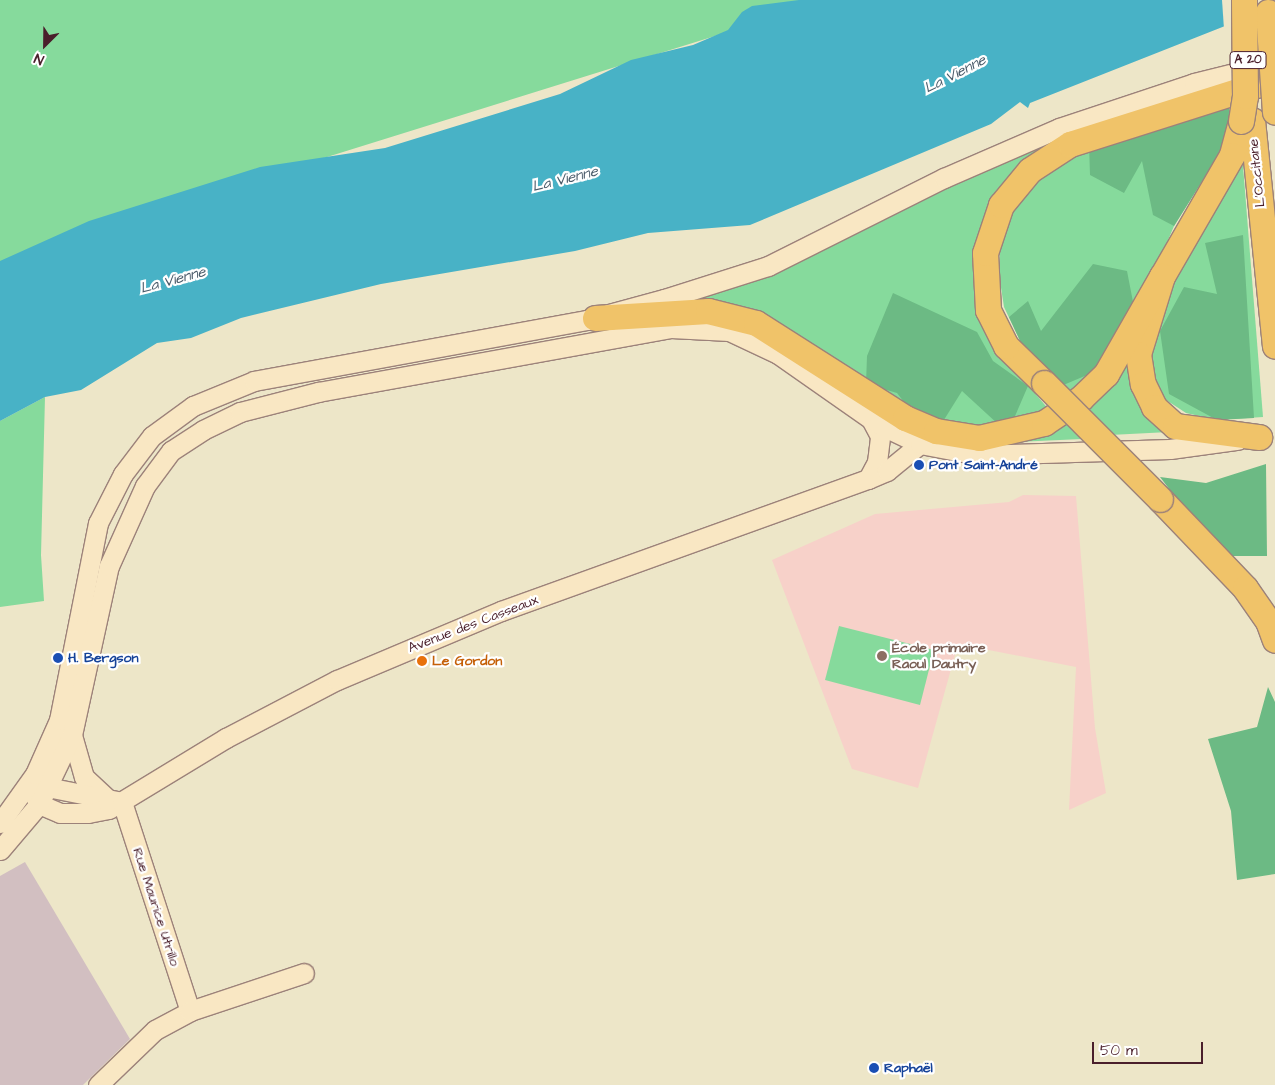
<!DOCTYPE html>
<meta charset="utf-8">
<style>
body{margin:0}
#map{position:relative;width:1275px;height:1085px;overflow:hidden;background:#ede6c8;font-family:"Architects Daughter",sans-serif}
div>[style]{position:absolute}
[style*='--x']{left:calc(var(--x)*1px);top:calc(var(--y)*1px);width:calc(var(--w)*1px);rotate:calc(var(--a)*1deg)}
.built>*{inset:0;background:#f7d1c9}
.industrial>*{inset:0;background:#d2bfc1}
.green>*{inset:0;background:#86da9c}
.forest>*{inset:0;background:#6cba84}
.water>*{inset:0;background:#48b2c6}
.pier>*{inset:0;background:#ede6c8}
.roads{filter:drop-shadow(1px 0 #9c827a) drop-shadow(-1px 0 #9c827a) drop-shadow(0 1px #9c827a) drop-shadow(0 -1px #9c827a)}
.secondary>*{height:19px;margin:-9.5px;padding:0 9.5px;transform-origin:9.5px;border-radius:9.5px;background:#f9e7c3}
.highway>*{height:25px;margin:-12.5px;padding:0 12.5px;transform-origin:12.5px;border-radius:12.5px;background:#f0c369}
.bridges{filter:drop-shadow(1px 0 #9c827a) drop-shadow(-1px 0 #9c827a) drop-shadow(0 1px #9c827a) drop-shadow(0 -1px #9c827a)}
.highway-bridge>*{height:25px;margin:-12.5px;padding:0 12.5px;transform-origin:12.5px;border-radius:12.5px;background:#f0c369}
.dots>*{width:14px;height:14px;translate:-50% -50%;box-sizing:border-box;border:2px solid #fff;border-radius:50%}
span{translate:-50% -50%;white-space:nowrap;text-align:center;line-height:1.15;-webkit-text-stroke:4.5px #fff;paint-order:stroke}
.shield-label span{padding:1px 4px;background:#fff;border:1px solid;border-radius:4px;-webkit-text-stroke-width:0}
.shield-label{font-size:12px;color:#4a1f2b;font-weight:700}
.street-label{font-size:14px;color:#4a1f2b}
.transit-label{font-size:14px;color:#164399;font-weight:700}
.left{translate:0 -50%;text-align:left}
.education-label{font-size:14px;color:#785e54;font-weight:700}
.food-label{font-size:14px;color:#c56008;font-weight:700}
.water-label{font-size:15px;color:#495a69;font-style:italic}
.north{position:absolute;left:20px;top:20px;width:50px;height:50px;-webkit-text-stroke:4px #fff;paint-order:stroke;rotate:203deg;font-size:14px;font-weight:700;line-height:20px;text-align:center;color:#4a1f2b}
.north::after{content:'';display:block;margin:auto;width:18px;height:22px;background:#4a1f2b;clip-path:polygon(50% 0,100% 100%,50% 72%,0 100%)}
.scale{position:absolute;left:1092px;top:1042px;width:111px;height:22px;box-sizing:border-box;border:2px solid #4a1f2b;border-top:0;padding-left:6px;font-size:15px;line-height:18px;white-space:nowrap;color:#4a1f2b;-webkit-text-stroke:4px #fff;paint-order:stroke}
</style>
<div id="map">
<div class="built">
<i style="clip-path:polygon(1023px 495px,1076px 496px,1095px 728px,1106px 793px,1069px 810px,1076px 667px,958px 644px,918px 788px,852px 769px,772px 560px,875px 514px,1009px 502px)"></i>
</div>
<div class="industrial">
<i style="clip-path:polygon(25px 862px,130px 1039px,83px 1085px,0 1085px,0 876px)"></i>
</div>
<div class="green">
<i style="clip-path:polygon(0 0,831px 0,128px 219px,0 276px)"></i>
<i style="clip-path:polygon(1067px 132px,983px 228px,974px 277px,984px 319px,1001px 353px,1050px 411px,977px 428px,942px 423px,869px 387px,639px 310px,920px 197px)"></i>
<i style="clip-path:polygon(1076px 148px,1221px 151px,1174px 226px,1160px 259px,1099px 370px,1071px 398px,1022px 345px,1004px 307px,999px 275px,1000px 247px,1011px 213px,1024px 192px,1044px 171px)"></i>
<i style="clip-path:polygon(1238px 166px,1243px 166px,1263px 417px,1217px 420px,1186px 413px,1160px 396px,1151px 370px,1153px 335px,1170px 290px)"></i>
<i style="clip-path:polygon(1128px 349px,1169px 432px,1110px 435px,1084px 410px)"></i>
<i style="clip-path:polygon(45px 397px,41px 555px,44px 601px,0 607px,0 421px)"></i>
<i style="clip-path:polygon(1063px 419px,1082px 439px,1014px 442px)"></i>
<i style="clip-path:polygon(839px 626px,934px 650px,920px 705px,825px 680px)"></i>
</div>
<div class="forest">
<i style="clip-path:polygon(1229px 104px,1230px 122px,1221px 151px,1174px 226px,1153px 215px,1142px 161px,1124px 193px,1090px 175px,1089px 144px)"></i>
<i style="clip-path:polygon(1243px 235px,1254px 418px,1217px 420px,1169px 394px,1160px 331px,1184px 287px,1217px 294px,1205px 243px)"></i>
<i style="clip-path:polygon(1093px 264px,1127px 271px,1134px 307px,1099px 370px,1061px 386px,1022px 345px,1009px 317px,1028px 301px,1041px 331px)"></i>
<i style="clip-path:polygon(893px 293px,977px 332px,993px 361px,1028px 386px,1012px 423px,999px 425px,962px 391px,942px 423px,911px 411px,897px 393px,866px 384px,867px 356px)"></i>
<i style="clip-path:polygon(1266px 464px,1267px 556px,1221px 556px,1160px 477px,1206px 483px)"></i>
<i style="clip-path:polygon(1268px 687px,1275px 702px,1275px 874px,1237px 880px,1231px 811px,1208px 739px,1257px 727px)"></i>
</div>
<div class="water">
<i style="clip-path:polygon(799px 0,1275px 0,1225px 26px,1030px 103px,1028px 108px,1020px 102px,991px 124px,750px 225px,648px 233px,575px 251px,381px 284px,241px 318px,191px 338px,157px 343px,81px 390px,45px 397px,0 421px,0 261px,89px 221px,260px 167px,385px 148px,560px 94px,631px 60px,693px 45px,728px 30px,742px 12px,752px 6px)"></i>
</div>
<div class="pier">
<i style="clip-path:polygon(1222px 0,1275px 0,1275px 15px,1224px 29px)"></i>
</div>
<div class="roads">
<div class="secondary">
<i style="--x:868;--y:479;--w:19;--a:-62"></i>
<i style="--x:877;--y:462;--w:26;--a:-83"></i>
<i style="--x:880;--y:436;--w:19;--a:-118"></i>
<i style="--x:72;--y:735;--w:44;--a:74.1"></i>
<i style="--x:84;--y:777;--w:33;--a:43"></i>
<i style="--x:37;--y:785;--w:87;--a:11.3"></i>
<i style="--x:33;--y:793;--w:13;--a:61"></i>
<i style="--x:39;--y:804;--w:23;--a:23"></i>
<i style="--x:60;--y:813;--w:28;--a:0"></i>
<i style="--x:88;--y:813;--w:21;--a:-11"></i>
<i style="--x:109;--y:809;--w:137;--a:-31.3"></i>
<i style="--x:226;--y:738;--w:125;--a:-27.6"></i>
<i style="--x:337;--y:680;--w:178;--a:-22.8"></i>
<i style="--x:501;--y:611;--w:390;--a:-19.8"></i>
<i style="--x:868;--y:479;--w:21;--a:-23"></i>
<i style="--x:887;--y:471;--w:43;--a:-39.3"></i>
<i style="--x:122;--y:802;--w:220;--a:72"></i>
<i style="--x:0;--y:823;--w:60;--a:-54.5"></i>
<i style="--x:35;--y:774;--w:59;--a:-66"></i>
<i style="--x:59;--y:720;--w:201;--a:-78.8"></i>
<i style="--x:98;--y:523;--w:55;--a:-63"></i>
<i style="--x:123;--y:474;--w:48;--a:-52.7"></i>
<i style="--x:152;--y:436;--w:51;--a:-36.2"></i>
<i style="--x:193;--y:406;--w:66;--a:-22.3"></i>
<i style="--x:254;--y:381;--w:339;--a:-10.4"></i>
<i style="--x:587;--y:320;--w:80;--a:-15.3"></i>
<i style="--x:664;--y:299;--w:109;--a:-17.6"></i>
<i style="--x:768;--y:266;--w:197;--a:-26.6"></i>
<i style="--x:944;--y:178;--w:125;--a:-23.5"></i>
<i style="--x:1059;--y:128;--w:142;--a:-18.4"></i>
<i style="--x:1194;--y:83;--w:83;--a:-13.9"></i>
<i style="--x:0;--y:850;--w:60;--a:-49.7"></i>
<i style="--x:39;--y:804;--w:76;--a:-64.4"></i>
<i style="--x:72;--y:735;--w:173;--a:-77.7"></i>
<i style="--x:109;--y:566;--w:88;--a:-65.8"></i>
<i style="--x:145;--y:486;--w:44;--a:-53.4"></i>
<i style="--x:171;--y:451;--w:38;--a:-33"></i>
<i style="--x:203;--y:430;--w:41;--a:-25.9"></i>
<i style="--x:240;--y:412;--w:81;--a:-14.4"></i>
<i style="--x:318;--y:392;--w:359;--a:-10.3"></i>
<i style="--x:671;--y:328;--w:58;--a:3"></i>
<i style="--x:729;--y:331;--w:54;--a:25.1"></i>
<i style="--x:778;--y:354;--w:122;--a:35"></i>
<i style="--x:878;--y:424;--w:47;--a:25.5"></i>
<i style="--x:920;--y:444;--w:59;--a:10.7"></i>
<i style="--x:978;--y:455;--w:192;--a:-1.8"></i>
<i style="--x:1170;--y:449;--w:68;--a:-7.7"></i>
<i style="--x:98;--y:1085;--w:79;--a:-44"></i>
<i style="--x:155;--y:1030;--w:40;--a:-28"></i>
<i style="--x:190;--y:1011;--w:120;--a:-18.4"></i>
</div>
<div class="highway">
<i style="--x:1252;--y:120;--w:227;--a:84.2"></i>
<i style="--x:1241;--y:121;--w:35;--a:105"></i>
<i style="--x:1232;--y:155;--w:140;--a:120"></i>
<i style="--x:1162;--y:276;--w:82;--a:107.1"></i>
<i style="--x:1138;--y:354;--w:30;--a:81"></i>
<i style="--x:1143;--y:384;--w:25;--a:64"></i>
<i style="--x:1154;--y:407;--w:28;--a:42"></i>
<i style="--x:1175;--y:426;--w:85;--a:7.5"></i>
<i style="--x:595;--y:318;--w:113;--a:-3.5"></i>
<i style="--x:708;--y:311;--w:49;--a:14"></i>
<i style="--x:756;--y:323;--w:177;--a:32.5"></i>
<i style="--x:905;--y:418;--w:34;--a:23"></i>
<i style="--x:936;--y:431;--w:44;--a:9.2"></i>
<i style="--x:979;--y:438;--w:67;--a:-13"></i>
<i style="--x:1044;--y:423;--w:45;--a:-34"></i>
<i style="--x:1081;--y:398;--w:35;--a:-44"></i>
<i style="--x:1106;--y:374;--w:113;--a:-60.3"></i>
<i style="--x:1044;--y:383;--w:53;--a:-135.8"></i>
<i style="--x:1006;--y:346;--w:40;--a:-116.6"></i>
<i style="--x:988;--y:310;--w:57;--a:-93"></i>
<i style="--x:985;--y:253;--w:51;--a:-71.6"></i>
<i style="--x:1001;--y:205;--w:45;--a:-50.4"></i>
<i style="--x:1030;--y:170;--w:48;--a:-33"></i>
<i style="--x:1070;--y:144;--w:215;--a:-17.6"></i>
<i style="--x:1160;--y:499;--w:123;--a:46.3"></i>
<i style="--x:1245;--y:588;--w:40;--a:55.1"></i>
<i style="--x:1268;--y:621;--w:20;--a:70"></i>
</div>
</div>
<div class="bridges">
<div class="highway-bridge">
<i style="--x:1268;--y:12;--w:100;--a:86"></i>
<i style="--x:1241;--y:121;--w:25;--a:-81"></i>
<i style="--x:1245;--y:96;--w:96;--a:-90.6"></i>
<i style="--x:1044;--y:383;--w:164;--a:45"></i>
</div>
</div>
<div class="dots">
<i style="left:919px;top:465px;background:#1a4fb4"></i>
<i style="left:882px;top:656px;background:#8d6e63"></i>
<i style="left:58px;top:658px;background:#1a4fb4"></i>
<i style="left:422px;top:661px;background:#e8710a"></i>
<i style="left:874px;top:1068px;background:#1a4fb4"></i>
</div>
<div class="shield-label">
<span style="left:1248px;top:60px">A 20</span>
</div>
<div class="street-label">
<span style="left:1257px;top:173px;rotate:-96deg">L'Occitane</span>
<span style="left:473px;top:624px;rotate:-21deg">Avenue des Casseaux</span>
<span style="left:156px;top:907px;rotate:72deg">Rue Maurice Utrillo</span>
</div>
<div class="transit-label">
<span class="left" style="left:929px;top:465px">Pont Saint-André</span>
<span class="left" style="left:68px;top:658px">H. Bergson</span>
<span class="left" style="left:884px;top:1068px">Raphaël</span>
</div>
<div class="education-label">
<span class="left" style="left:892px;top:656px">École primaire<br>Raoul Dautry</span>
</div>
<div class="food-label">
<span class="left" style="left:432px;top:661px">Le Gordon</span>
</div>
<div class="water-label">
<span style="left:955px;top:74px;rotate:-27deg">La Vienne</span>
<span style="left:565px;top:179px;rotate:-14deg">La Vienne</span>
<span style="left:173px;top:280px;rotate:-15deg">La Vienne</span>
</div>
<div class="north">N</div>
<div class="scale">50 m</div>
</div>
